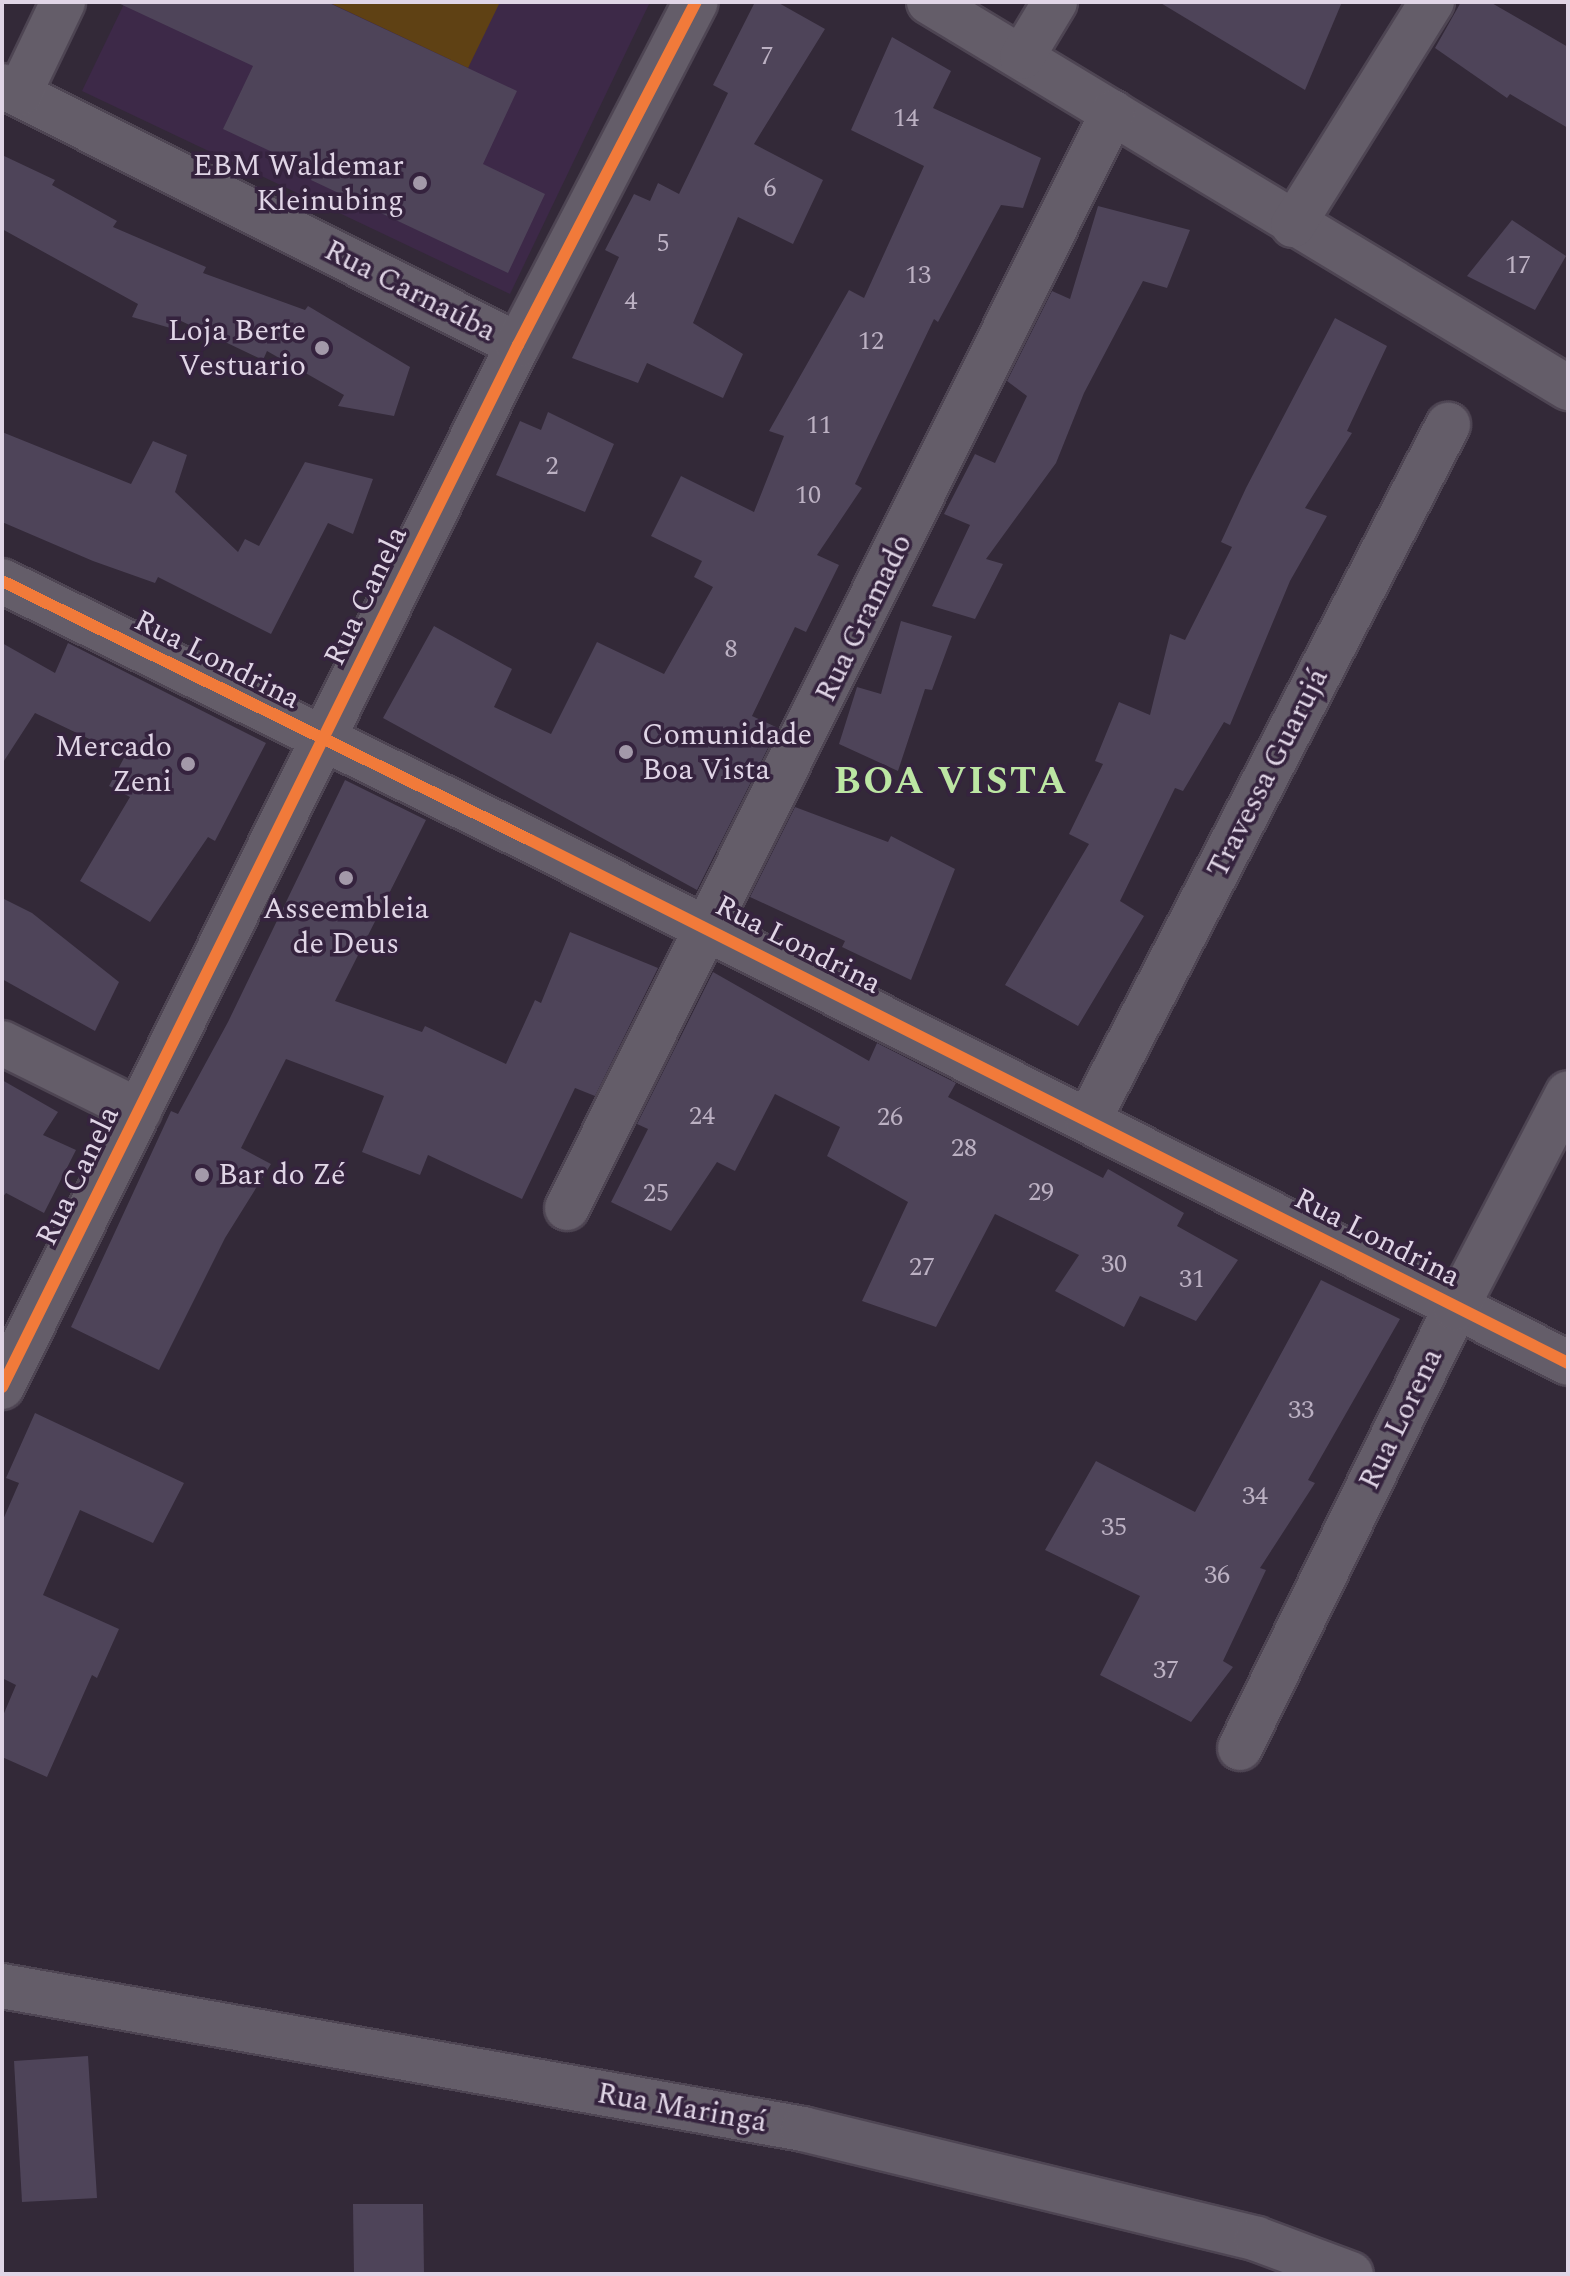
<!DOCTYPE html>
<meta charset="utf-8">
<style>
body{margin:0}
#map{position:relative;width:1570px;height:2276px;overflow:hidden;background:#332938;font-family:Spectral,serif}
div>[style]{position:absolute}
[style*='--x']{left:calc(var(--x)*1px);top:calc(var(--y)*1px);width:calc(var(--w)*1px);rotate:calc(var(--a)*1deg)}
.built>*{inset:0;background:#3d2948}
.green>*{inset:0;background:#5f4114}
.building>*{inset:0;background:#4e4459}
.roads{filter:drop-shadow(2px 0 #4e4553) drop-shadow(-2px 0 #4e4553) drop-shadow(0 2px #4e4553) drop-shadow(0 -2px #4e4553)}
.minor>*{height:44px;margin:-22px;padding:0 22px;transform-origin:22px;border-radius:22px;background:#645d69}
.cycleway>*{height:12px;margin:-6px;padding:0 6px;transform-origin:6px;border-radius:6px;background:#f17a3a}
.dots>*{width:22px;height:22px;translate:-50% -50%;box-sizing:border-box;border:4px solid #35233e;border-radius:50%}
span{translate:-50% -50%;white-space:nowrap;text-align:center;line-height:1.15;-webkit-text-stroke:7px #35233e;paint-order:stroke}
.number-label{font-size:26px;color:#bcb1c3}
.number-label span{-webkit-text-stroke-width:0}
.poi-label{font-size:30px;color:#e0d5e6}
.right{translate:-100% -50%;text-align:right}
.left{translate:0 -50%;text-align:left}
.street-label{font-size:30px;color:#e0d5e6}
.district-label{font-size:38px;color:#bce6a3;font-weight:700;letter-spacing:2px}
.frame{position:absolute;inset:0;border:4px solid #e0d5e6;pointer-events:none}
</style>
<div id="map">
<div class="built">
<i style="clip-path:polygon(125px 2px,650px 2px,510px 294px,82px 91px)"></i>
</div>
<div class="green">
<i style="clip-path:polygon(328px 2px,500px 2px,468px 68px)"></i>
</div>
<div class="building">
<i style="clip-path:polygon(116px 2px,327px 2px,517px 91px,483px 164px,545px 194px,508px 273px,311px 180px,315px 172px,223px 129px,253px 66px)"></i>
<i style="clip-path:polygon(755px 2px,777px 2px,825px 29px,754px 144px,823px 180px,793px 244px,738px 217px,693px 323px,743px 354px,723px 398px,647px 363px,638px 383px,572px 358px,619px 257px,605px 250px,634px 194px,650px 201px,658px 183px,679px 194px,728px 93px,713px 85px)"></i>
<i style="clip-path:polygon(1159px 2px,1342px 2px,1305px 90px)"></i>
<i style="clip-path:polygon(1461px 2px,1490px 2px,1568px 47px,1568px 128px,1510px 94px,1507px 98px,1435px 48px)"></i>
<i style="clip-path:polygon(892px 37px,951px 71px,933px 108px,1041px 158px,1023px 208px,1001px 205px,938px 322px,934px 319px,855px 484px,862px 488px,817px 555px,839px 565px,806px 632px,795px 627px,752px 716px,778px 728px,697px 890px,383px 718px,434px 626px,512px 669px,494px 707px,551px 734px,597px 642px,664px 674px,713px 587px,694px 577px,702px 561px,651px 536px,681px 476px,754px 512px,784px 436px,769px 431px,849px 290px,864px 298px,924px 166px,851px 130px)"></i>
<i style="clip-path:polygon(2px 155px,55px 180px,52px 185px,117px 221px,113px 227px,206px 267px,203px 273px,305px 310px,308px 306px,410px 367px,394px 416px,338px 406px,344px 395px,267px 351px,263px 360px,179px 320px,174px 329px,132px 317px,138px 304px,2px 229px)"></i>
<i style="clip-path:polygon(1098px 206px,1190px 230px,1167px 288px,1143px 281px,1084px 393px,1056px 463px,986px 559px,1003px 564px,975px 619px,932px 606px,970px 525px,944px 514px,975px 454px,995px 463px,1027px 396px,1007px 381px,1052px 291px,1070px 299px)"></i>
<i style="clip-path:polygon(1512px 220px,1566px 256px,1535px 310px,1467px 276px)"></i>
<i style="clip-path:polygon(1335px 318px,1387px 346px,1347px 431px,1352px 433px,1305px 508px,1327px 516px,1290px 581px,1230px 725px,1224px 722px,1183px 791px,1175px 788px,1120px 901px,1144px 916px,1078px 1026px,1005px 985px,1089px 844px,1069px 834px,1103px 764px,1095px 761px,1119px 702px,1150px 715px,1170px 634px,1185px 640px,1232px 547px,1221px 542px,1246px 488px)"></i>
<i style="clip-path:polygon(548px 412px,614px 444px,585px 512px,496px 475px,520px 421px,541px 430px)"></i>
<i style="clip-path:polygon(2px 432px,131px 484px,153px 441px,187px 455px,175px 492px,238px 552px,245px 539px,259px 546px,305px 462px,373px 479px,353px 534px,328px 523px,271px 634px,158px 577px,155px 583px,93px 561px,2px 522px)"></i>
<i style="clip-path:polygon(901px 621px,952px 636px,932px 690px,925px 689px,898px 771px,839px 744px,857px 687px,881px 694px)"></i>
<i style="clip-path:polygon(2px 643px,55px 673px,68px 643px,266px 743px,215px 841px,208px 837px,150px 922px,80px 881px,130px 797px,109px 786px,125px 756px,35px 713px,2px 764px)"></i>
<i style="clip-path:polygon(345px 780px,426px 820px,335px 1001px,422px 1032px,425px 1026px,506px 1064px,535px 1000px,541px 1003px,570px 932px,658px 968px,595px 1096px,575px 1088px,522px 1199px,428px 1155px,420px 1175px,362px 1152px,384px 1096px,286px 1059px,241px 1148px,271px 1164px,225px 1238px,159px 1370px,71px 1327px,171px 1111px,178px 1114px,228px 1022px)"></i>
<i style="clip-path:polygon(795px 807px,888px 842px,891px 836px,955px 869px,911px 980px,842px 947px,845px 941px,750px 897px)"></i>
<i style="clip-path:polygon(2px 898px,32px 913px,119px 982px,95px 1031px,2px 979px)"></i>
<i style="clip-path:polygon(713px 972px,869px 1061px,877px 1043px,956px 1083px,948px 1097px,1103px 1178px,1108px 1169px,1184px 1213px,1177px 1226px,1238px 1260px,1196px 1321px,1140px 1296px,1124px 1327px,1055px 1291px,1079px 1255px,995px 1214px,936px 1327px,862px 1301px,908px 1202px,827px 1156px,840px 1127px,775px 1094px,735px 1171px,717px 1162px,671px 1231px,611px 1202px,648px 1129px,637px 1124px)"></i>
<i style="clip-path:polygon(2px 1080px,58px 1112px,43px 1135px,76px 1150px,44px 1213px,6px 1193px,2px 1198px)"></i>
<i style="clip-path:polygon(1321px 1280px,1400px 1319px,1308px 1480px,1315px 1483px,1260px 1568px,1266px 1570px,1223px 1661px,1233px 1667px,1191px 1722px,1100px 1675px,1140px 1596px,1045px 1550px,1096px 1461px,1195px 1512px)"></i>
<i style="clip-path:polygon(35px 1413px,184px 1483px,153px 1543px,80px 1510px,43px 1595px,119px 1629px,97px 1678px,92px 1675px,47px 1777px,2px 1757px,2px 1718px,16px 1685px,2px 1678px,2px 1522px,19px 1483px,6px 1478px)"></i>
<i style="clip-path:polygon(88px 2056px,97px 2198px,22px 2202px,14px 2061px)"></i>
<i style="clip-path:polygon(353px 2204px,423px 2204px,424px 2274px,354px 2274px)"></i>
</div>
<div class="roads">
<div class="minor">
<i style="--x:929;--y:2;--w:747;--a:31.13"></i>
<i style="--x:1022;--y:57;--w:64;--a:-59"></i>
<i style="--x:2;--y:86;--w:577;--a:26.65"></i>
<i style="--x:19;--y:94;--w:102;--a:-64.4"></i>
<i style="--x:1293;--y:225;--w:263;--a:-58.1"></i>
<i style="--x:2;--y:581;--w:588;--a:26.13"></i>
<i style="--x:530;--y:840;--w:1162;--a:26.74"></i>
<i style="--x:2;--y:1043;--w:153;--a:26.4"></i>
<i style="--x:1088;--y:1121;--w:784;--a:-62.65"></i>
<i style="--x:567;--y:1208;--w:1224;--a:-63.52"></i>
<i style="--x:2;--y:1387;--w:1163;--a:-63.66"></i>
<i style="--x:518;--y:345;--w:386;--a:-62.6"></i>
<i style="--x:1240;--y:1748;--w:490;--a:-63.9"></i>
<i style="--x:1456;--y:1308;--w:242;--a:-62.5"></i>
<i style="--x:2;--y:1986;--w:814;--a:10.12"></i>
<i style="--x:803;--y:2129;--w:467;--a:13.6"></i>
<i style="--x:1257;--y:2239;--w:100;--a:20.4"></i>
</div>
</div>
<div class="cycleway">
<i style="--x:2;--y:581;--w:588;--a:26.13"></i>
<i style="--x:530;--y:840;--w:1162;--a:26.74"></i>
<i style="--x:2;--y:1387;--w:1163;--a:-63.66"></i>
<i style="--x:518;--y:345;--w:386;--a:-62.6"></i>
</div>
<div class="dots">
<i style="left:420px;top:183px;background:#a399a9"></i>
<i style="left:322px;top:348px;background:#a399a9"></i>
<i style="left:626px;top:752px;background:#a399a9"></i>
<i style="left:188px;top:764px;background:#a399a9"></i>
<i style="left:346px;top:878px;background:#a399a9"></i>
<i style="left:202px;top:1175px;background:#a399a9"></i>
</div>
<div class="number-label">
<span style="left:767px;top:57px">7</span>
<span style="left:906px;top:119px">14</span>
<span style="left:770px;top:189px">6</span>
<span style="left:663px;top:244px">5</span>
<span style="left:1518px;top:266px">17</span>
<span style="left:918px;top:276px">13</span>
<span style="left:631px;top:302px">4</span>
<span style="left:871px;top:342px">12</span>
<span style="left:819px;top:426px">11</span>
<span style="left:552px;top:467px">2</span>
<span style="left:808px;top:496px">10</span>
<span style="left:731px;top:650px">8</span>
<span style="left:702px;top:1117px">24</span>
<span style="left:890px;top:1118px">26</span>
<span style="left:964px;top:1149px">28</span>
<span style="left:1041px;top:1193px">29</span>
<span style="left:656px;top:1194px">25</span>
<span style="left:1114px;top:1265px">30</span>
<span style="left:922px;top:1268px">27</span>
<span style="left:1192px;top:1280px">31</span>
<span style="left:1301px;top:1411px">33</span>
<span style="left:1255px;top:1497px">34</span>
<span style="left:1114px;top:1528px">35</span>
<span style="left:1217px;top:1576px">36</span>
<span style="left:1166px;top:1671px">37</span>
</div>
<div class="poi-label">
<span class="right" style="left:404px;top:183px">EBM Waldemar<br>Kleinubing</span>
<span class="right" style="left:306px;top:348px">Loja Berte<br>Vestuario</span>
<span class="left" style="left:642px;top:752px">Comunidade<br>Boa Vista</span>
<span class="right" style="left:172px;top:764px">Mercado<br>Zeni</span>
<span style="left:346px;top:926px">Asseembleia<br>de Deus</span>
<span class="left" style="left:218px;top:1175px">Bar do Zé</span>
</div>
<div class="street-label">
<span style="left:410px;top:291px;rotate:27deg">Rua Carnaúba</span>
<span style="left:366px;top:596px;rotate:-64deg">Rua Canela</span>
<span style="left:864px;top:618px;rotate:-64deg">Rua Gramado</span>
<span style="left:217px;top:660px;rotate:27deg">Rua Londrina</span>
<span style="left:1268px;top:773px;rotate:-63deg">Travessa Guarujá</span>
<span style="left:798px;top:945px;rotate:27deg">Rua Londrina</span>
<span style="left:78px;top:1176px;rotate:-64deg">Rua Canela</span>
<span style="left:1377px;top:1238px;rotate:27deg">Rua Londrina</span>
<span style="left:1401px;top:1419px;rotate:-64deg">Rua Lorena</span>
<span style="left:682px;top:2108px;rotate:10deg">Rua Maringá</span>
</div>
<div class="district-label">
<span style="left:951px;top:783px">BOA VISTA</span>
</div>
<div class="frame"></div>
</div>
